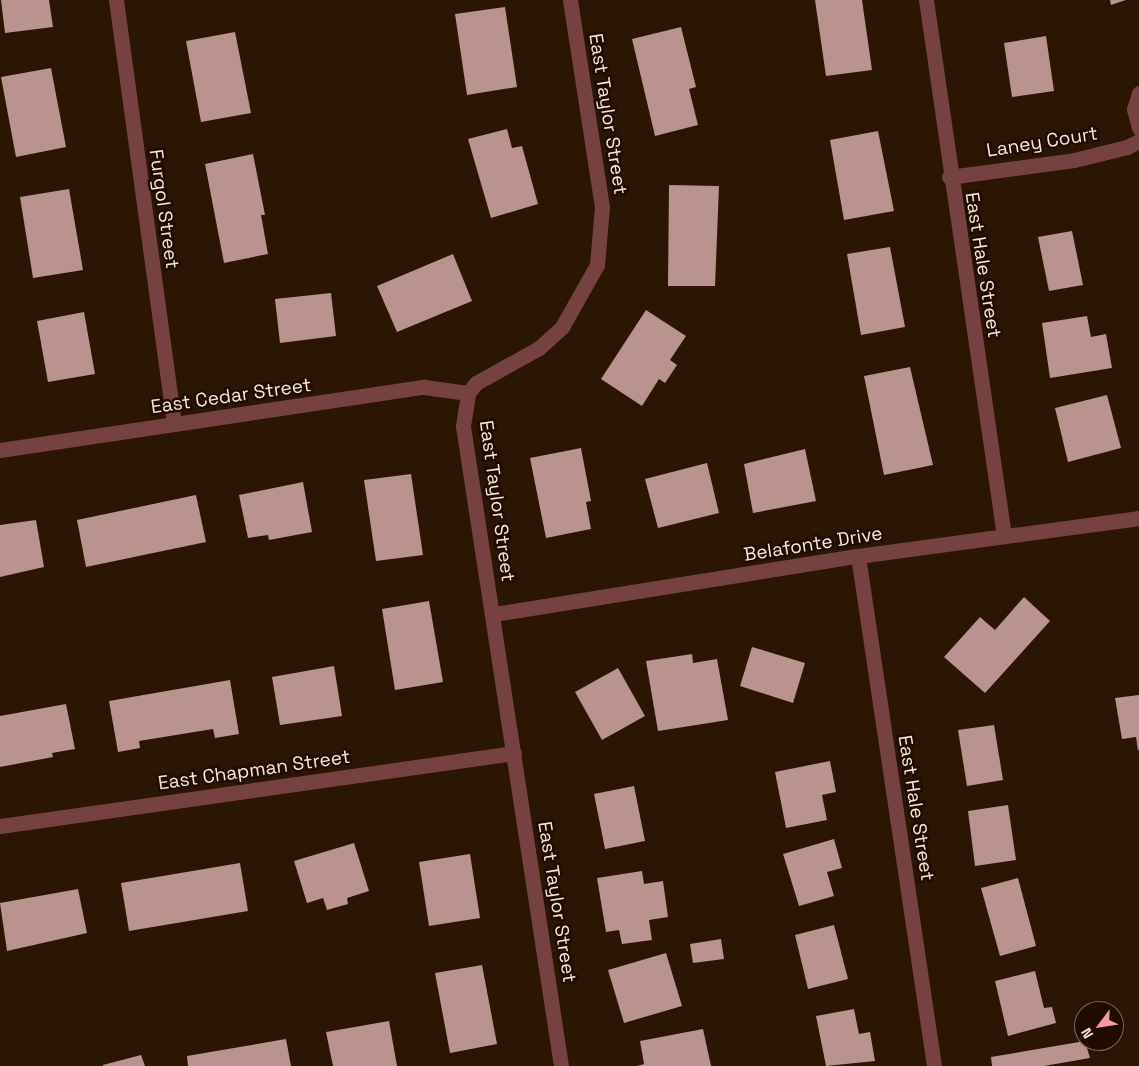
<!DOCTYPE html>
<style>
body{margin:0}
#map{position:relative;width:1139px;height:1066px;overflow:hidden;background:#2a1603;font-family:"Space Grotesk",sans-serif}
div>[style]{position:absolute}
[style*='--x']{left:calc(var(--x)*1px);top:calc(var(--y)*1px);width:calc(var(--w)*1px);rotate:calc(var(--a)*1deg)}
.building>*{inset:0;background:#b8938f}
.street>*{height:15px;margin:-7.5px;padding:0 7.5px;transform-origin:7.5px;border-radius:7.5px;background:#764141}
span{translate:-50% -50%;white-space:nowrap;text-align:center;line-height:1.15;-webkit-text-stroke:5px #200d00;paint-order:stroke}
.street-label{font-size:19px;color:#f5e7db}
.north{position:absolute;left:1074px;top:1001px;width:50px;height:50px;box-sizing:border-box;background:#200d00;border:1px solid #756458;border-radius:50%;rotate:239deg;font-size:14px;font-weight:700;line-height:20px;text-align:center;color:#f5e7db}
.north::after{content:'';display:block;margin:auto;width:18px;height:22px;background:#f59b9b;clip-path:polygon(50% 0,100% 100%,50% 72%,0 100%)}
</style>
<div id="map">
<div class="building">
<i style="clip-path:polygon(1px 0,49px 0,53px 27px,5px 33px)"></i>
<i style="clip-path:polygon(815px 0,862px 0,872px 70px,826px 76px)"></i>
<i style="clip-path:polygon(1110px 0,1126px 0,1111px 5px)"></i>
<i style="clip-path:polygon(505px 7px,517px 87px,467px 95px,455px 14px)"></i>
<i style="clip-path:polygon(681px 27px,696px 87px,689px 89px,698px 125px,655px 136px,632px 39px)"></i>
<i style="clip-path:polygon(235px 32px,251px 113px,201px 122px,186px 41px)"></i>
<i style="clip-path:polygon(1046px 36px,1054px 91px,1012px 97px,1004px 43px)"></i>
<i style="clip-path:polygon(51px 68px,66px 147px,16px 157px,1px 77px)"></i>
<i style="clip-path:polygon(507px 129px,512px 148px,522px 146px,538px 204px,491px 218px,468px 139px)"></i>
<i style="clip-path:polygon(878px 131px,894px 211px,844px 220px,830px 140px)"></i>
<i style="clip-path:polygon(253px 154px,265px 215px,261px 215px,268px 254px,224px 263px,205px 164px)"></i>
<i style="clip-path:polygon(669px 185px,719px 186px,715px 286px,668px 286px)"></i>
<i style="clip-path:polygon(69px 189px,83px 270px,33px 278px,20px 197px)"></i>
<i style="clip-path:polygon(1072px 231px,1083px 285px,1049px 291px,1038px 237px)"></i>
<i style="clip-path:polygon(890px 247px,905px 327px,861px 335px,847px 254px)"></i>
<i style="clip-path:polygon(453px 254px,472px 301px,397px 332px,377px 286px)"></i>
<i style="clip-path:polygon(331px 293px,336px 336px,280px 343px,275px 299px)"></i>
<i style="clip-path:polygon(646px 310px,686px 336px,670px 360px,677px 365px,665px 383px,659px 379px,642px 406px,601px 379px)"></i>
<i style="clip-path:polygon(84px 312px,95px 374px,48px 382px,37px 321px)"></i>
<i style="clip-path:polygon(1087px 316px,1091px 337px,1106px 334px,1112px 368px,1050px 378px,1042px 323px)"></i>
<i style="clip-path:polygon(910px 367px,933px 465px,884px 475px,864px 376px)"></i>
<i style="clip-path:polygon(1107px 395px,1121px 448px,1068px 462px,1055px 408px)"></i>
<i style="clip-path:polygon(581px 448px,591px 501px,586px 502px,591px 529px,546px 538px,530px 458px)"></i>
<i style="clip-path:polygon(805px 449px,816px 501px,753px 513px,744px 464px)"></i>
<i style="clip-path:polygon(707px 463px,719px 513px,658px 528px,645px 479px)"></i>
<i style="clip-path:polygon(411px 474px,423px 555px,376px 561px,364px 480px)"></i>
<i style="clip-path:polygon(303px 482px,312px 532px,269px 540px,268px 535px,248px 538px,239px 495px)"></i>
<i style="clip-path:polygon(196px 495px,206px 542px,86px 567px,77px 520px)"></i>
<i style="clip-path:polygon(36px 520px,44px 567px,0 577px,0 525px)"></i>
<i style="clip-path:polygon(1024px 597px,1050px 621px,985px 693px,944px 657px,980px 617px,995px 630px)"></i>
<i style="clip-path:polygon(429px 601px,443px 682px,395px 690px,382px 609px)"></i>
<i style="clip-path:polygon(752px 647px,805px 663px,793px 703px,740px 686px)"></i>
<i style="clip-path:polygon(692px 654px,693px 663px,717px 659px,728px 720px,658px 731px,646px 661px)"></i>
<i style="clip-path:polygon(334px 666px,342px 716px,280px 725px,272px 677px)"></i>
<i style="clip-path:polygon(618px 668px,645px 716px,602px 740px,575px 692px)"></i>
<i style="clip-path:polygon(230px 680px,239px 734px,215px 738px,213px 729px,139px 741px,140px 748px,118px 752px,109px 701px)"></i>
<i style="clip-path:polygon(1139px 695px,1139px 750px,1138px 750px,1136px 737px,1122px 739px,1115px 698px)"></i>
<i style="clip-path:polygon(66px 704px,75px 749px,52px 753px,53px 757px,0 767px,0 716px)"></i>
<i style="clip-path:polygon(994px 725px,1003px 780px,967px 786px,958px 730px)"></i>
<i style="clip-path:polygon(830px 761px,836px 792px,822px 795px,827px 820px,786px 828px,775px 772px)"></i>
<i style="clip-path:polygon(634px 786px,645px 841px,605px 849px,594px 794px)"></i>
<i style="clip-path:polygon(1008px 805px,1016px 860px,975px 866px,968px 811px)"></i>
<i style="clip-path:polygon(834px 839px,842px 868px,827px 872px,834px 896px,799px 906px,783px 854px)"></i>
<i style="clip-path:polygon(354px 843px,369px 891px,347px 898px,348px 904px,327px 910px,323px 898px,307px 903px,294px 861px)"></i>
<i style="clip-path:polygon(470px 854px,480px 918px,429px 926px,419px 862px)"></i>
<i style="clip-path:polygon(240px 863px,248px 911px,129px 931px,121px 883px)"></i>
<i style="clip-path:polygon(642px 871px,644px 884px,663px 881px,668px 917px,649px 920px,652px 940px,622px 944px,619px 930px,606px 932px,597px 878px)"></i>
<i style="clip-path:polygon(1018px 878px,1036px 946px,1000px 956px,981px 888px)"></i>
<i style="clip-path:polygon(78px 889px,87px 933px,7px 951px,0 903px)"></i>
<i style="clip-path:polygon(834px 925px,848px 979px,808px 989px,795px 935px)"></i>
<i style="clip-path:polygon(721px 939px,724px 959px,693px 963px,690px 944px)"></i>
<i style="clip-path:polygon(666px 953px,682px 1006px,624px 1023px,608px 970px)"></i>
<i style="clip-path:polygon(482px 965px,497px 1044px,450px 1053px,435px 973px)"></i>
<i style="clip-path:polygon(1035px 971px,1044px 1008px,1052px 1007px,1056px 1023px,1008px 1036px,995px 981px)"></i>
<i style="clip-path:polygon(854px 1009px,859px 1034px,870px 1032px,875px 1061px,826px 1066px,816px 1016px)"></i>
<i style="clip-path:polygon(389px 1021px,397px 1066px,333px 1066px,326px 1032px)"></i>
<i style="clip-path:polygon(703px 1029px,711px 1066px,637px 1066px,644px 1064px,640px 1041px)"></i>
<i style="clip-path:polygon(286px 1039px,291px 1066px,188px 1066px,187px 1056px)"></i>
<i style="clip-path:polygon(1085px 1041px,1090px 1058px,1044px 1066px,992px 1066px,991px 1057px)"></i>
<i style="clip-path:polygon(141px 1055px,145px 1066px,103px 1066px,103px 1065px)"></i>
</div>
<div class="street">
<i style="--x:116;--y:0;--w:428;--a:82.2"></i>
<i style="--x:926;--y:0;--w:542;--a:81.72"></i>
<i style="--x:1139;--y:93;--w:17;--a:107"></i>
<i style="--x:1134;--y:109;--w:20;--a:75"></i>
<i style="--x:949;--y:177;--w:126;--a:-7.7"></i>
<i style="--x:1074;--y:160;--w:55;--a:-13.8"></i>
<i style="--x:1127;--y:147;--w:13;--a:-27"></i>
<i style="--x:0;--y:450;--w:429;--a:-8.5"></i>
<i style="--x:424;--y:387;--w:44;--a:7.8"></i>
<i style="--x:858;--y:556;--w:516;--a:81.52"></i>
<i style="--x:494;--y:614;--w:369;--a:-9.1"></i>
<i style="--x:858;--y:556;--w:284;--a:-7.7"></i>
<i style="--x:0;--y:826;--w:519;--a:-8.08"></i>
<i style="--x:561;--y:1066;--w:647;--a:-98.71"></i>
<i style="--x:463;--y:426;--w:33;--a:-81"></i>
<i style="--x:468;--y:393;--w:13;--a:-51"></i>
<i style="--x:476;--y:383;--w:72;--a:-29.1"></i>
<i style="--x:539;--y:348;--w:31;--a:-42"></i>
<i style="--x:562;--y:327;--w:71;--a:-60.6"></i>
<i style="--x:597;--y:265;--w:58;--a:-85.1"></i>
<i style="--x:602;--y:207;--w:209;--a:-98.8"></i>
</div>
<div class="street-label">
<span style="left:608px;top:114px;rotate:81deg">East Taylor Street</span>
<span style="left:1042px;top:142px;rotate:-9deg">Laney Court</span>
<span style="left:164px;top:209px;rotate:82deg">Furgol Street</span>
<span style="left:983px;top:265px;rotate:81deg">East Hale Street</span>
<span style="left:231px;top:396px;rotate:-8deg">East Cedar Street</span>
<span style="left:497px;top:501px;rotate:82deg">East Taylor Street</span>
<span style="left:813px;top:544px;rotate:-9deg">Belafonte Drive</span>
<span style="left:254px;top:770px;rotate:-8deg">East Chapman Street</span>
<span style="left:916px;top:808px;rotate:81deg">East Hale Street</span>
<span style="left:557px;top:902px;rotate:81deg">East Taylor Street</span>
</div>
<div class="north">N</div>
</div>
